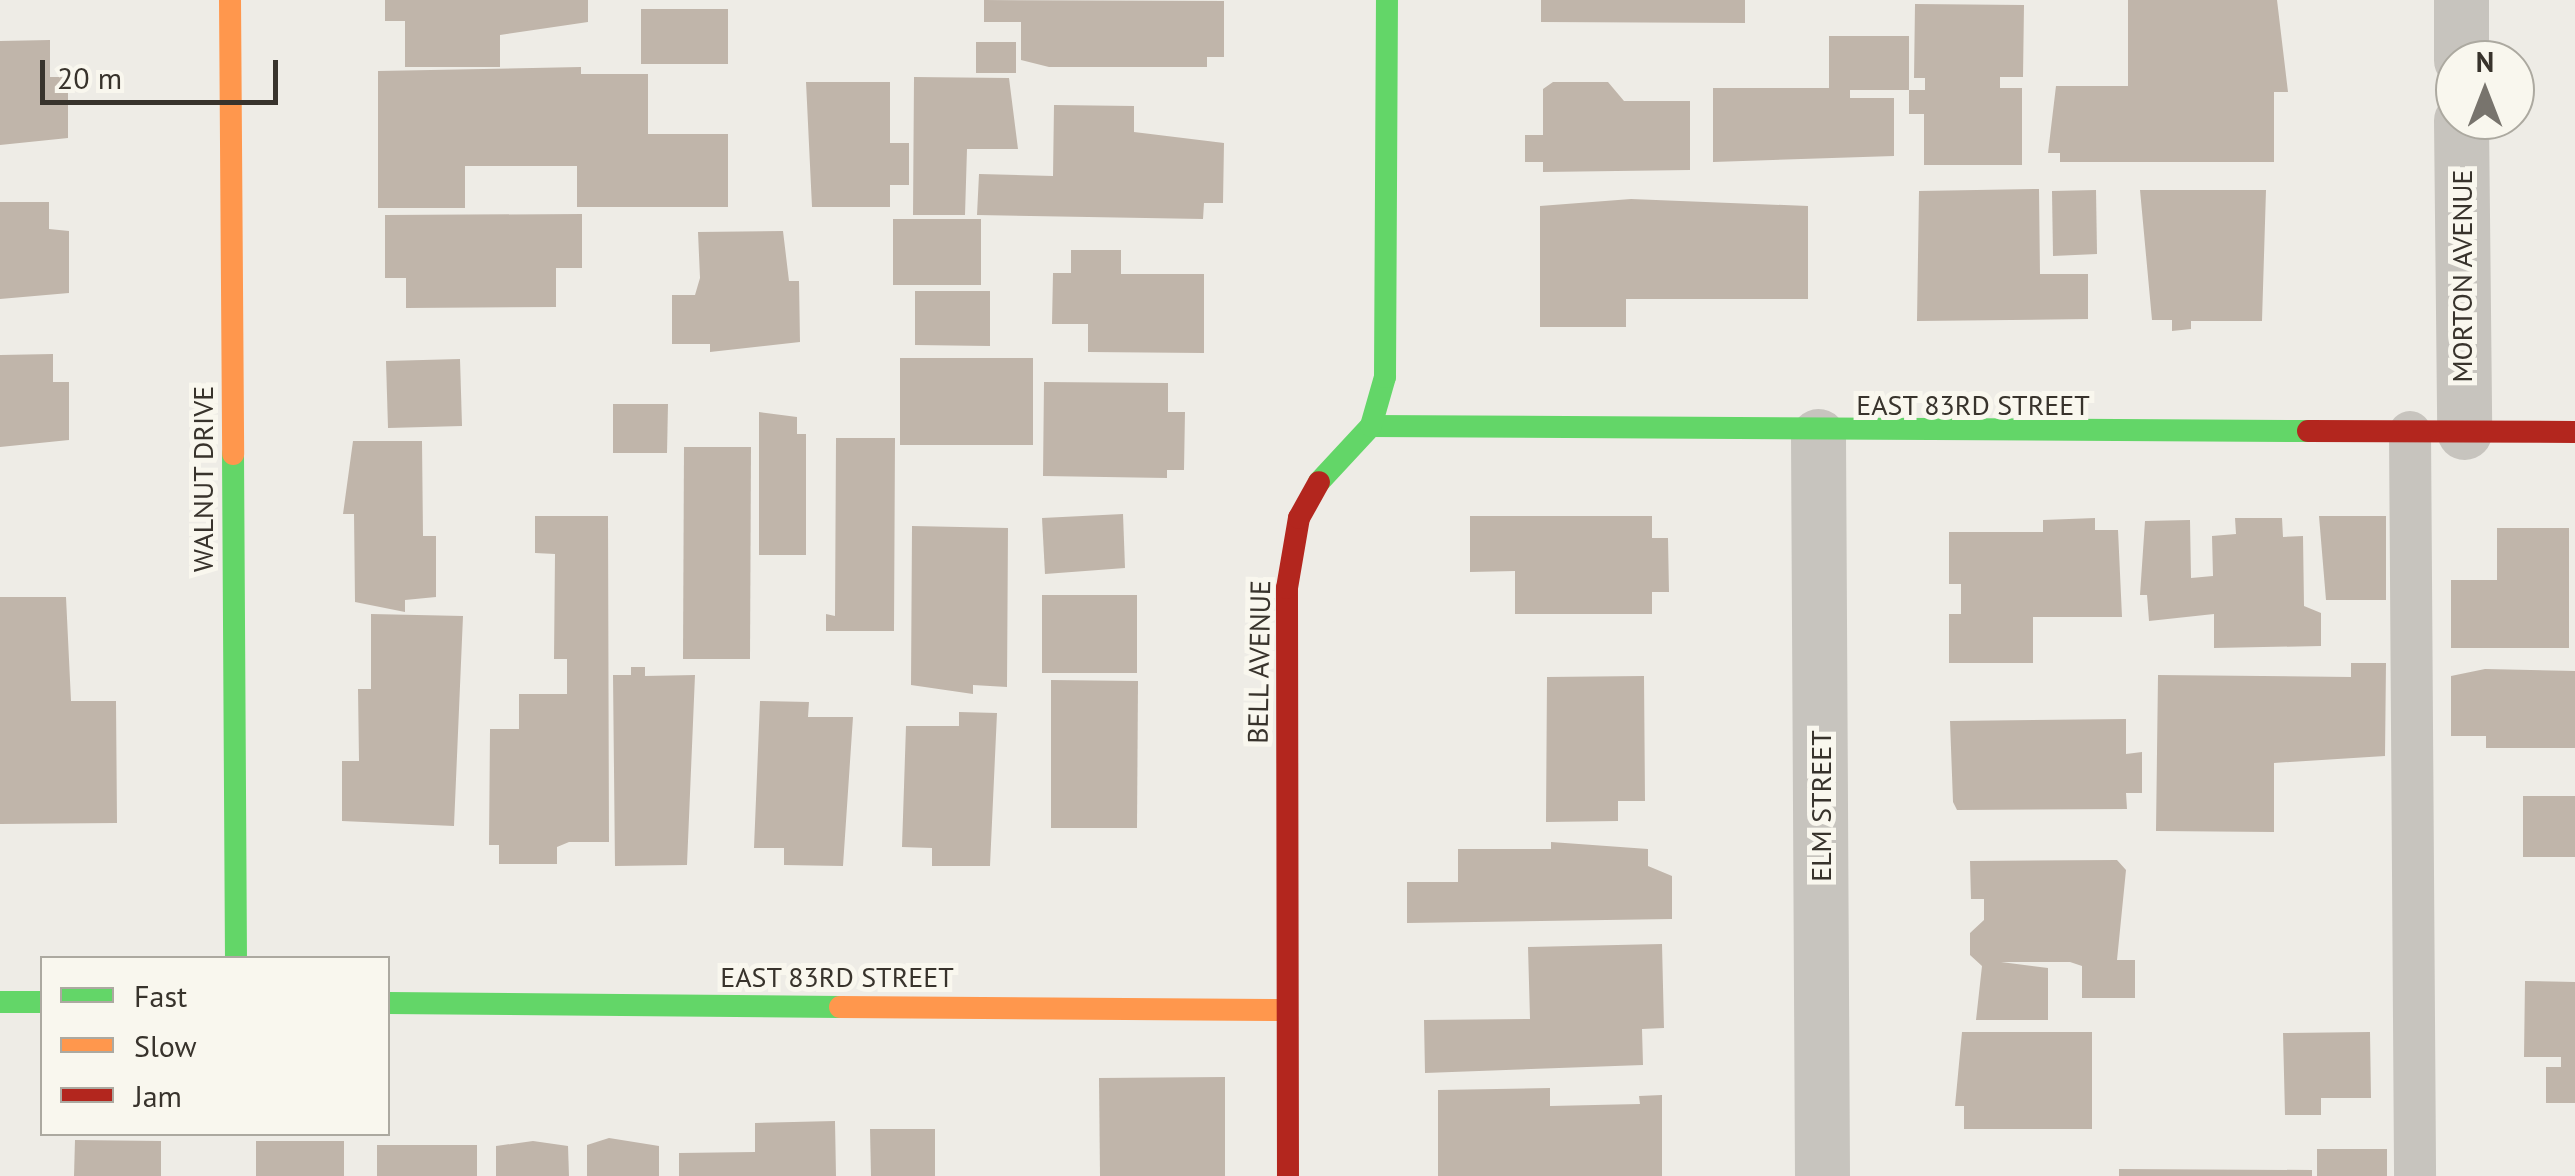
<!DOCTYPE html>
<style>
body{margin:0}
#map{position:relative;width:2575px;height:1176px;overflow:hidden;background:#eeece6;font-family:"PT Sans",sans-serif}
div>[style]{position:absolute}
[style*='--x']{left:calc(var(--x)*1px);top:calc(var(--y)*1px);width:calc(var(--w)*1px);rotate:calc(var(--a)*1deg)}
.building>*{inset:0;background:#c0b5aa}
.lane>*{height:42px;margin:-21px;padding:0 21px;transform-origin:21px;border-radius:21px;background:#c7c4be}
.street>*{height:55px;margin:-27.5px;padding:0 27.5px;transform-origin:27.5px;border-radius:27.5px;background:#c7c4be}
.fast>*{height:22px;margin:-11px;padding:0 11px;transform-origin:11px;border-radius:11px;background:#63d668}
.slow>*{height:22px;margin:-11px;padding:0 11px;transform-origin:11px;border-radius:11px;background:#ff974d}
.jam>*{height:22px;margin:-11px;padding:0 11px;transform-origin:11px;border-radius:11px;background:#b3261e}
span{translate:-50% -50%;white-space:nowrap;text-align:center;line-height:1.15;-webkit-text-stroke:10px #f9f7ee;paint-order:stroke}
.street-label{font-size:28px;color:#38332c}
.legend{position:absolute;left:40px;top:956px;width:350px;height:180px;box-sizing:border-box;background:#f9f7ee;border:2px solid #aca9a0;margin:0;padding:12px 18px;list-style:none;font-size:30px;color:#38332c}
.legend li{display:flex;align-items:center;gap:20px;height:50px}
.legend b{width:50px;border:2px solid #aca9a0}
.north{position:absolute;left:2435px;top:40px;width:100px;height:100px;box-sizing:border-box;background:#f9f7ee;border:2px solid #aca9a0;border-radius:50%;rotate:0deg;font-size:28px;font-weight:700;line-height:40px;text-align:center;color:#38332c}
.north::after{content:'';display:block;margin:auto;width:35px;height:45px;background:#78746d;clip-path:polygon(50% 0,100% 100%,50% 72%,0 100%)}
.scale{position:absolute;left:40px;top:60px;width:238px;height:45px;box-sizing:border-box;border:5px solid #38332c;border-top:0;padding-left:12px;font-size:30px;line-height:35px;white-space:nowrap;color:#38332c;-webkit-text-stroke:8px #f9f7ee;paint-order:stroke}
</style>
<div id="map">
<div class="building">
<i style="clip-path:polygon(385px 0,588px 0,588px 22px,500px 35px,500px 67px,405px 67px,405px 21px,385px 21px)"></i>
<i style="clip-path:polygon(984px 0,1224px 1px,1224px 57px,1207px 57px,1207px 67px,1049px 67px,1021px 60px,1021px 22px,984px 22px)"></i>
<i style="clip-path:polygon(1541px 0,1745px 0,1745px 23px,1541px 22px)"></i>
<i style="clip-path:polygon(2128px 0,2277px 0,2288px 92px,2274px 92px,2274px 162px,2060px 162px,2060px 153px,2048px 153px,2056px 86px,2128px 86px)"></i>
<i style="clip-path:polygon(1915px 4px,2024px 5px,2023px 77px,2000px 77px,2000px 88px,2022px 88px,2022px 165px,1924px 165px,1924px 114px,1909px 114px,1909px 90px,1925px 90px,1925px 78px,1914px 78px)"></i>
<i style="clip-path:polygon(641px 9px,728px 9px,728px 64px,641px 64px)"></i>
<i style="clip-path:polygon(1829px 36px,1909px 36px,1909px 90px,1850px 90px,1850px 98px,1894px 98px,1894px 156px,1713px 162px,1713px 88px,1829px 88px)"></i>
<i style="clip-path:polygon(50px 40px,50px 77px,68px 77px,68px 138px,0 145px,0 41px)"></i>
<i style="clip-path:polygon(976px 42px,1016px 42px,1016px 73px,976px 73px)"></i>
<i style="clip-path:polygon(581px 67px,581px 74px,648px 74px,648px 134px,728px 134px,728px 207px,577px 207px,577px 166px,465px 166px,465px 208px,378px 208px,378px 71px)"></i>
<i style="clip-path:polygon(914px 77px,1009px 78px,1018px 149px,967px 149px,965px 215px,913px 215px)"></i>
<i style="clip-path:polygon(806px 82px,890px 82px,890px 143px,909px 143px,909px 185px,890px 185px,890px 207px,812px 207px)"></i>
<i style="clip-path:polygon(1553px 82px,1608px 82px,1624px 101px,1690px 101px,1690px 170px,1543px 172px,1543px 162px,1525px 162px,1525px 135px,1543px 135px,1543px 89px)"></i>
<i style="clip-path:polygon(1054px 105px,1134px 106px,1134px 132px,1224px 143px,1223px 203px,1204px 203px,1203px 219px,977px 215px,979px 174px,1053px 176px)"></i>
<i style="clip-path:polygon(2039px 189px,2040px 274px,2088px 274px,2088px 319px,1917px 321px,1919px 191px)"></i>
<i style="clip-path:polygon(2096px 190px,2097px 254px,2053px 256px,2052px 191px)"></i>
<i style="clip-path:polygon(2140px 190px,2266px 190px,2262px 321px,2191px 321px,2191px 329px,2172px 331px,2172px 320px,2152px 320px)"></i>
<i style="clip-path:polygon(1631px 199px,1808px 206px,1808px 299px,1626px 299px,1626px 327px,1540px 327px,1540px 206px)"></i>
<i style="clip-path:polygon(0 202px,49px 202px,49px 229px,69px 231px,69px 293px,0 299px)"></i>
<i style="clip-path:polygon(582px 214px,582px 268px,556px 268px,556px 307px,406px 308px,406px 278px,385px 278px,385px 215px)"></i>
<i style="clip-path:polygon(893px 219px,981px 219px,981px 285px,893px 285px)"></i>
<i style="clip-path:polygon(783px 231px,789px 281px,799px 281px,800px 342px,710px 352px,710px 344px,672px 344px,672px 295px,695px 295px,700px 278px,698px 232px)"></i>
<i style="clip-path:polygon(1071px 250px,1121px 250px,1121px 274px,1204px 274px,1204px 353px,1088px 352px,1088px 324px,1052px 324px,1053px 273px,1071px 273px)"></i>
<i style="clip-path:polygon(915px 291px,990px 291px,990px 346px,915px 345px)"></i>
<i style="clip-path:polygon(53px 354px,53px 382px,69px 382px,69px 440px,0 447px,0 355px)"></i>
<i style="clip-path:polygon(900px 358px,1033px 358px,1033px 445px,900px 445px)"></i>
<i style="clip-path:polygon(460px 359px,462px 426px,388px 428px,386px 361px)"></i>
<i style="clip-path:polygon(1044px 382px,1168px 383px,1168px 412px,1185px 412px,1184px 470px,1167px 470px,1167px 478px,1043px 476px)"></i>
<i style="clip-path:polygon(613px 404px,668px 404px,667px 453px,613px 453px)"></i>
<i style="clip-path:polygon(759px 412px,797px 417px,797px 434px,806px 434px,806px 555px,759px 555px)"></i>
<i style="clip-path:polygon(836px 438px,895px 438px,894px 631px,826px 631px,826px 614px,835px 616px)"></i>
<i style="clip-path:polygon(353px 441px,422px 441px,423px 536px,436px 536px,436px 597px,405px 600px,405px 612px,355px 602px,354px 514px,343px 514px)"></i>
<i style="clip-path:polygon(684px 447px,751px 447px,750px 659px,683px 659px)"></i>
<i style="clip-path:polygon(1123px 514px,1125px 568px,1045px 574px,1042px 518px)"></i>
<i style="clip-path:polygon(535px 516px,608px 516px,609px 842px,569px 842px,557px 847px,557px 864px,499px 864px,499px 845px,489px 845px,490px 729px,519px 729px,519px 694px,567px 694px,567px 659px,554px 659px,555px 554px,535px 553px)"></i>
<i style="clip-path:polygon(1470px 516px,1652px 516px,1652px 538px,1668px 538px,1669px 592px,1652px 592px,1652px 614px,1515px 614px,1515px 571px,1470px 572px)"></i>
<i style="clip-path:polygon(2319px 516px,2386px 516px,2386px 600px,2326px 600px)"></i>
<i style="clip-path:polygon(2095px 518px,2095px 530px,2118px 530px,2122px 617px,2033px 617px,2033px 663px,1949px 663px,1949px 614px,1961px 614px,1961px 584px,1949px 584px,1949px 532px,2043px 532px,2043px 520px)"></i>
<i style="clip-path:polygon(2235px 518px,2282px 518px,2283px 537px,2303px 536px,2304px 606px,2321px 613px,2321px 646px,2214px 648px,2214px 614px,2149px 621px,2147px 595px,2140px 595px,2145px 521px,2190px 520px,2191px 578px,2213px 576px,2212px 536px,2236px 534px)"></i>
<i style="clip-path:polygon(912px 526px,1008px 528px,1007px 687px,973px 685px,973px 694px,911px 685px)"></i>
<i style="clip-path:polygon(2497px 528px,2569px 528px,2569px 648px,2451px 648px,2451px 580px,2497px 580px)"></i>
<i style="clip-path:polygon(1042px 595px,1137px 595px,1137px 673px,1042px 673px)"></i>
<i style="clip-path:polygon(0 597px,66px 597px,71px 701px,116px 701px,117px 823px,0 824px)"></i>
<i style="clip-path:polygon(371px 614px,463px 616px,454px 826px,342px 821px,342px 761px,359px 761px,358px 689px,371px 689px)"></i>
<i style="clip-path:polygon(2351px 663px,2386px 663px,2385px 756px,2274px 763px,2274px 832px,2156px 831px,2158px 675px,2351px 677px)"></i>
<i style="clip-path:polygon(631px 667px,645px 667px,645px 676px,695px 675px,687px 865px,615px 866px,613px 675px,631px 675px)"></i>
<i style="clip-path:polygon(2485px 669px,2575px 671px,2575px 748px,2486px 748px,2486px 736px,2451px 736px,2451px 676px)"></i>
<i style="clip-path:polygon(1644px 676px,1645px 801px,1618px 801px,1618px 821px,1546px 822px,1547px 677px)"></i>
<i style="clip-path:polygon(1051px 680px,1138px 681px,1137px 828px,1051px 828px)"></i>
<i style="clip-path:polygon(760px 701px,809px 702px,808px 717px,853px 717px,843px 866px,784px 865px,784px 848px,754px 848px)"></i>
<i style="clip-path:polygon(959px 712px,997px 713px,990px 866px,932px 866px,932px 848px,902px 847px,906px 726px,959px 726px)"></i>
<i style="clip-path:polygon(2126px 719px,2126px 754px,2142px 752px,2142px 793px,2126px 793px,2127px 809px,1957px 810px,1953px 802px,1950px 721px)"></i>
<i style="clip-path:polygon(2523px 796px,2575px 796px,2575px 857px,2523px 857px)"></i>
<i style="clip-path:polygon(1551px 842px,1648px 849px,1648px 866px,1672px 876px,1672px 919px,1407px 923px,1407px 882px,1458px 882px,1458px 849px,1551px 849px)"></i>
<i style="clip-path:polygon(2117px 860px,2126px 870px,2117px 960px,2135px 960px,2135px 998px,2082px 998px,2082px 966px,2070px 962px,2001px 962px,2048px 968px,2048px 1020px,1976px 1020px,1982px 966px,1970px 955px,1970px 933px,1984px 920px,1984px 899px,1971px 899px,1970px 861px)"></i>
<i style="clip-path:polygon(1662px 944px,1664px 1028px,1642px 1029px,1643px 1065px,1425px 1073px,1424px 1020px,1530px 1019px,1528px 947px)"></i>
<i style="clip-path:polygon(2525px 981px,2575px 982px,2575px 1103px,2546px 1103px,2546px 1067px,2561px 1067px,2561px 1057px,2524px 1057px)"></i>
<i style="clip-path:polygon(1962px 1032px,2092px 1032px,2092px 1129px,1964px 1129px,1964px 1106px,1955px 1106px)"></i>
<i style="clip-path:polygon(2370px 1032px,2371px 1098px,2321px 1098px,2321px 1115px,2285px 1115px,2283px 1033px)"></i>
<i style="clip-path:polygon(1225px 1077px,1225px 1176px,1100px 1176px,1099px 1078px)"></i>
<i style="clip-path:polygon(1550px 1088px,1550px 1106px,1640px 1104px,1639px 1096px,1662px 1095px,1662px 1176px,1438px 1176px,1438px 1090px)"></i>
<i style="clip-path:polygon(835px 1121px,836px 1176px,679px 1176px,679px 1153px,755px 1152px,755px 1123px)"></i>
<i style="clip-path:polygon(870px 1129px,935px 1129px,935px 1176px,871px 1176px)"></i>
<i style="clip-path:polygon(609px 1138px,659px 1146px,659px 1176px,587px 1176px,587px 1145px)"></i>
<i style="clip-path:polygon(75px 1140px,161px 1141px,161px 1176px,74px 1176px)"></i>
<i style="clip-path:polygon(256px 1141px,344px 1141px,344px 1176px,256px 1176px)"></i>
<i style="clip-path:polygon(533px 1141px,568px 1146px,569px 1176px,496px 1176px,496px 1146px)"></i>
<i style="clip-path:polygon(377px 1145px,477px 1145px,477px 1176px,377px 1176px)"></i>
<i style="clip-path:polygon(2317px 1149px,2387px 1149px,2387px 1176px,2317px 1176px)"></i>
<i style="clip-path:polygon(2119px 1169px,2312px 1170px,2312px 1176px,2119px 1176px)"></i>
</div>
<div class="lane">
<i style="--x:2410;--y:432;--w:744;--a:89.61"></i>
</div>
<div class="street">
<i style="--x:2461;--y:0;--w:60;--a:90"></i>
<i style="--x:2461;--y:120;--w:312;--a:89.4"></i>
<i style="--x:1818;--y:436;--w:740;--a:89.69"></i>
</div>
<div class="fast">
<i style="--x:1371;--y:426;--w:937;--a:0.31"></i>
<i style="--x:233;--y:454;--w:504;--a:89.66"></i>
<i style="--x:1319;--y:482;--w:76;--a:-47.1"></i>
<i style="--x:1371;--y:426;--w:51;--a:-74.1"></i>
<i style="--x:1385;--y:377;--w:377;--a:-89.7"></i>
<i style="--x:0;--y:1002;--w:42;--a:0"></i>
<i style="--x:388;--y:1003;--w:452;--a:0.5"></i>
</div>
<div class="slow">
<i style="--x:230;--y:0;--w:454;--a:89.6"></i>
<i style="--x:840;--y:1007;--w:446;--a:0.4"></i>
</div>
<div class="jam">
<i style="--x:2308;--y:431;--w:267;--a:0.2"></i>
<i style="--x:1288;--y:1176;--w:588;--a:-90.1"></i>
<i style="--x:1287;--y:588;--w:71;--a:-80.3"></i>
<i style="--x:1299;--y:518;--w:41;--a:-60.9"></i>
</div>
<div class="street-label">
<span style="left:2462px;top:276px;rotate:-90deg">MORTON AVENUE</span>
<span style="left:1973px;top:405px">EAST 83RD STREET</span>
<span style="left:203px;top:479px;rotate:-90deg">WALNUT DRIVE</span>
<span style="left:1259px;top:662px;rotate:-89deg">BELL AVENUE</span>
<span style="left:1821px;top:806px;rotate:-90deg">ELM STREET</span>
<span style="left:837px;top:977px">EAST 83RD STREET</span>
</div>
<ul class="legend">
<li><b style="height:12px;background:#63d668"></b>Fast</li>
<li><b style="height:12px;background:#ff974d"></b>Slow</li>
<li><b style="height:12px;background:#b3261e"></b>Jam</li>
</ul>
<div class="north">N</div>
<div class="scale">20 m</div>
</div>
